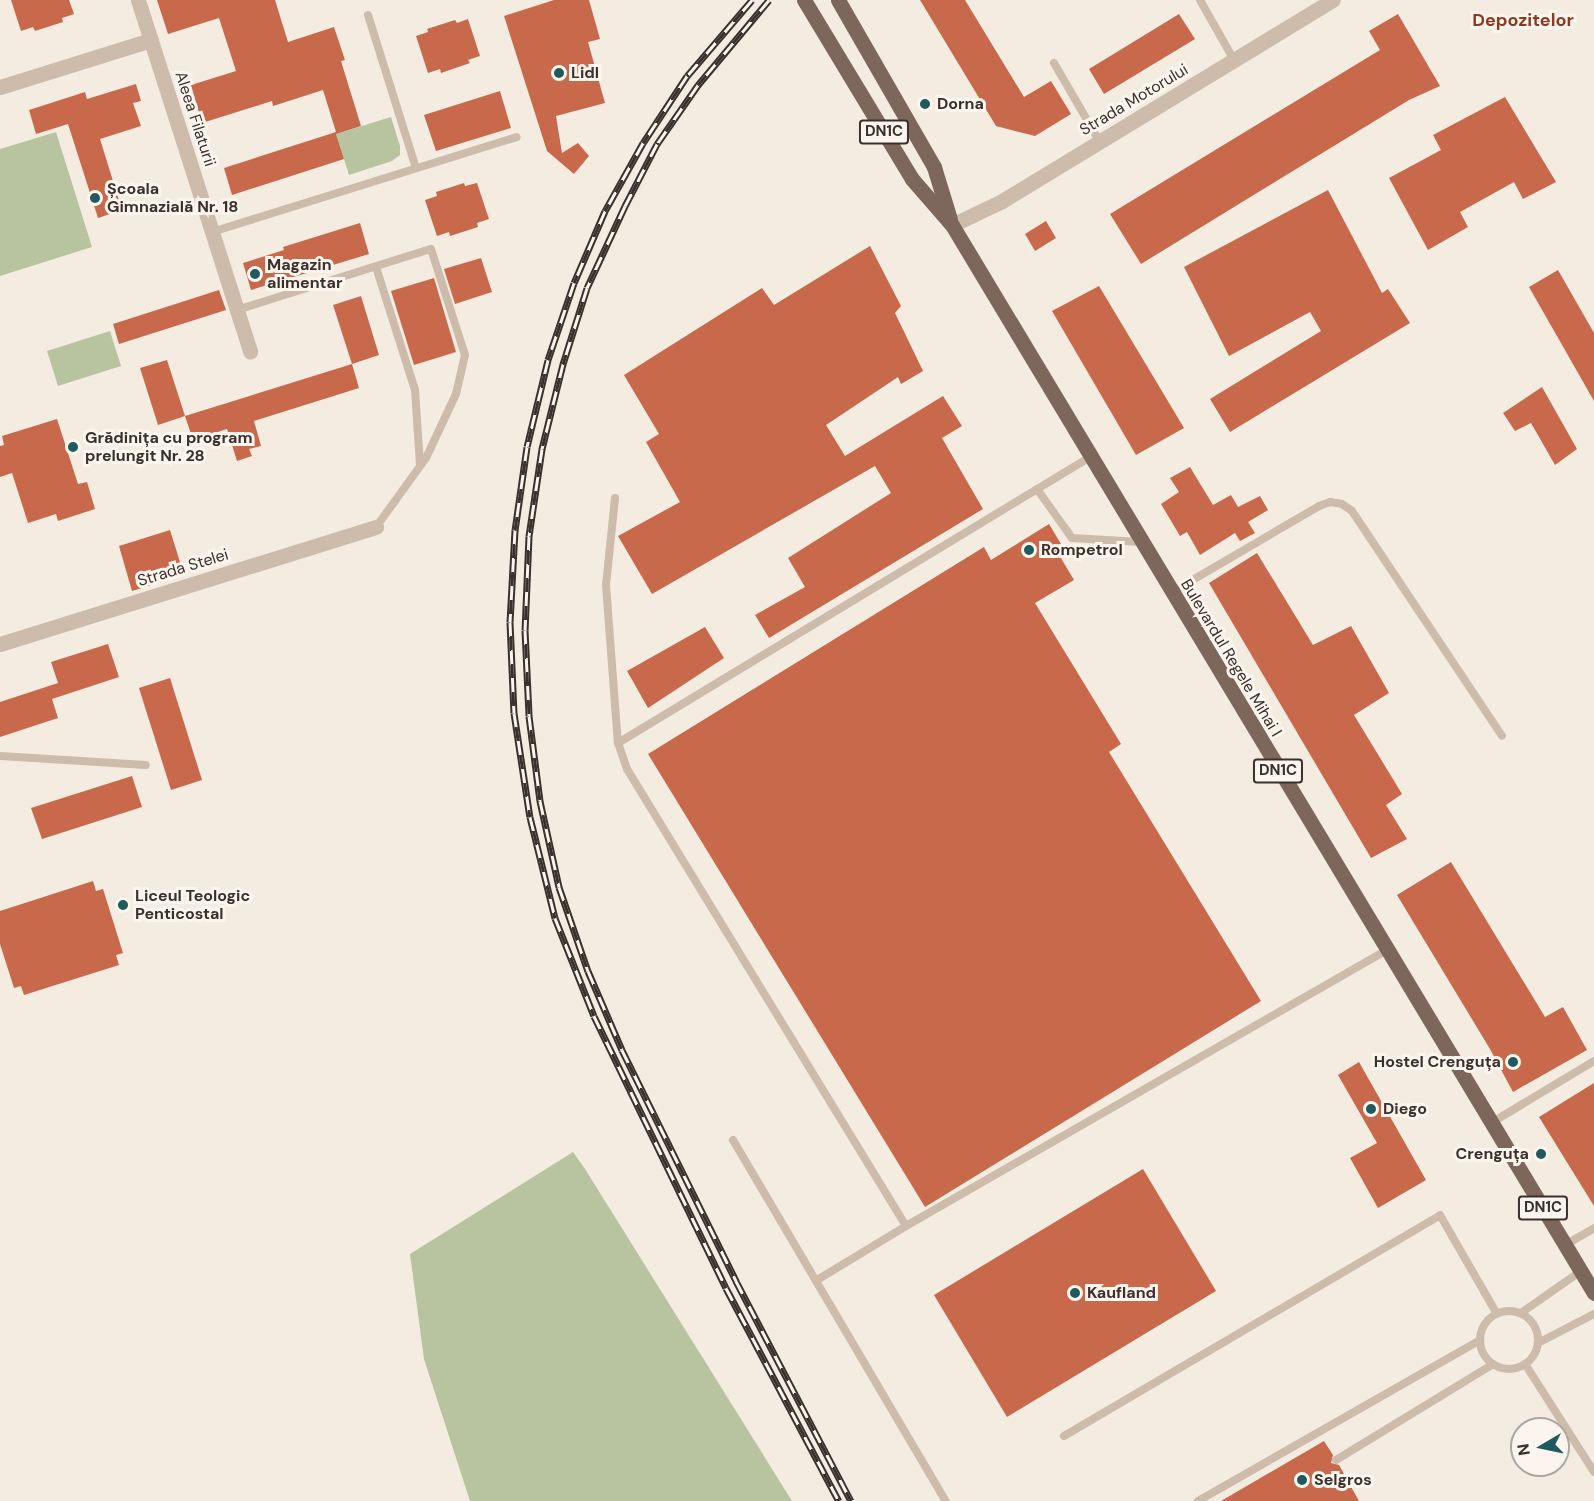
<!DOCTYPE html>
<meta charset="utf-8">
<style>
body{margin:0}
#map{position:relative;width:1594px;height:1501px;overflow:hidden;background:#f4ebe1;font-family:"DM Sans",sans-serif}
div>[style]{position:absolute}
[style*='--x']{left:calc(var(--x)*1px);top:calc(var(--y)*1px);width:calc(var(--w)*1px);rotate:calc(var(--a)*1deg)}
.green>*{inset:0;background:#b8c4a0}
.building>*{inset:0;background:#c8694b}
.service>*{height:8px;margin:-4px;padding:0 4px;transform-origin:4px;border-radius:4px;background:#cdbbac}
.service>.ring{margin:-4px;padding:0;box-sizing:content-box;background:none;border:8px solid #cdbbac;border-radius:50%}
.minor>*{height:15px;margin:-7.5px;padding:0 7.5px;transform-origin:7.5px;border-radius:7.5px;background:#cdbbac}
.primary>*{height:15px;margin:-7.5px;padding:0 7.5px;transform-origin:7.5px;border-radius:7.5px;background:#7d675c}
.rail>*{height:7px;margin-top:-3.5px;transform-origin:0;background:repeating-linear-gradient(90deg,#fbf5ee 0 14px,#3b302b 0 28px);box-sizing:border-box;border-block:2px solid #3b302b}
.dots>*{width:16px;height:16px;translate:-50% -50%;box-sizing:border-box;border:3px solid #fbf5ee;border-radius:50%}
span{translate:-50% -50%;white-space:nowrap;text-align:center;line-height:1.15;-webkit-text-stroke:6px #fbf5ee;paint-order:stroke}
.shield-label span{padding:2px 4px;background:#fbf5ee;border:2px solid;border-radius:4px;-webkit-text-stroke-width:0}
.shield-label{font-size:15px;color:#3b302b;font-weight:700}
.poi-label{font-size:16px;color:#3b302b;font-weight:700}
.left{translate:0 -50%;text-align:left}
.right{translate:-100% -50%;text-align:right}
.street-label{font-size:16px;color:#3b302b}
.neighbourhood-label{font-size:18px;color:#8c3b22;font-weight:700}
.north{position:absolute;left:1510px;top:1417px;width:60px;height:60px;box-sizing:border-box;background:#fbf5ee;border:2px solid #aea6a0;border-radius:50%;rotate:261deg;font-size:16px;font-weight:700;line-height:24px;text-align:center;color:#3b302b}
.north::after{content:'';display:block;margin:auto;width:21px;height:27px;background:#1f5a5e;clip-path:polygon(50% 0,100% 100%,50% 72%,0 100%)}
</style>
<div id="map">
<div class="green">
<i style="clip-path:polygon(391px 117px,400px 146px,400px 155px,392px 161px,349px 175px,336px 134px)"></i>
<i style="clip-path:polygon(56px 132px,92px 247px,0 276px,0 149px)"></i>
<i style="clip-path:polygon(110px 331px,121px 366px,58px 386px,47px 351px)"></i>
<i style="clip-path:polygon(573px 1152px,585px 1169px,792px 1501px,470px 1501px,424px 1359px,410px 1254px)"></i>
</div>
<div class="building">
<i style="clip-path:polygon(11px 0,69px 0,74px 14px,62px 18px,63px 22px,35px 31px,33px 27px,21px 31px)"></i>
<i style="clip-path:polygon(157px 0,275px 0,288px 42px,334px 27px,345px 60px,341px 61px,361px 126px,336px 134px,344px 159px,232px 195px,224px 168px,336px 132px,323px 90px,273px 106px,272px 101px,202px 123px,191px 85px,236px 71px,219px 18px,168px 34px)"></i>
<i style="clip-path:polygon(554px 0,589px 0,600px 39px,588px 42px,605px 103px,556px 116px,562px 153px,578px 143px,589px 156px,574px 174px,547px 151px,504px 16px)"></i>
<i style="clip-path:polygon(920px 0,965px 0,1024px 97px,1051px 81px,1071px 114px,1035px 136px,996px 126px)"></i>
<i style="clip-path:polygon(1179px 14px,1195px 39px,1104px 94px,1089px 69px)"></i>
<i style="clip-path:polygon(1398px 14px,1440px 86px,1409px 100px,1141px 264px,1110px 214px,1380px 50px,1369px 31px)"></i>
<i style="clip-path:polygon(468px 19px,480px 56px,468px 60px,470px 63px,441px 73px,440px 69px,428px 73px,416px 36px,428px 32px,427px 29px,455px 20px,457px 23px)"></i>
<i style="clip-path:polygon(136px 84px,141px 101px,133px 103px,141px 126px,100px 139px,122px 210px,98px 218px,68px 124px,36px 134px,29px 110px,85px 92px,87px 99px)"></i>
<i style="clip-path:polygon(500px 91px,511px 128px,436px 151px,424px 115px)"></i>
<i style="clip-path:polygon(1505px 97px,1556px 182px,1523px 199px,1514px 182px,1460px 212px,1468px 227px,1428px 250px,1389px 178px,1441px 150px,1433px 135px)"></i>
<i style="clip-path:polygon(464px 183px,465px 186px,477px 183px,489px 219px,477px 223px,478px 227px,450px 236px,449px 232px,437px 236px,425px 200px,437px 196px,436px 192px)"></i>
<i style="clip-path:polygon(1328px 190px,1382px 293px,1388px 289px,1410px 323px,1230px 432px,1210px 399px,1321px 331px,1310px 312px,1229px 356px,1184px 267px)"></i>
<i style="clip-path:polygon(1046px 221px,1056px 238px,1035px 251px,1025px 234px)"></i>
<i style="clip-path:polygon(360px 223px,369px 254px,251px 290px,243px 263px,284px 250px,283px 247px)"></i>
<i style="clip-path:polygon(870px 246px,901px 306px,895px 313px,923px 371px,901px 384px,898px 377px,826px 425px,845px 456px,943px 396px,962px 426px,942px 438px,983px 509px,769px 638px,755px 615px,805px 587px,788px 558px,891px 493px,875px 466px,652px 594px,618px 536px,680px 502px,646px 442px,659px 434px,624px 375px,762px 288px,774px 305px)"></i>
<i style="clip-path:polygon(481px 258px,492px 292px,455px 304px,444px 269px)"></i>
<i style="clip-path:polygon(1558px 270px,1594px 333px,1594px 401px,1529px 287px)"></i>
<i style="clip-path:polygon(434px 278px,456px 352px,414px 365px,391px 291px)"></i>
<i style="clip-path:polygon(1099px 286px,1184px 428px,1136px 455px,1052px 311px)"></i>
<i style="clip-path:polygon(219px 290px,226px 310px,119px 344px,113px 324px)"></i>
<i style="clip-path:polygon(361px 296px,379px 355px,352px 364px,333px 305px)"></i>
<i style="clip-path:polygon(167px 360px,185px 416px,158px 425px,140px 368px)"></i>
<i style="clip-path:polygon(352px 364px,359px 388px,254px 421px,261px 446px,249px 449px,252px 456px,237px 461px,227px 429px,193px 440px,185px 416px)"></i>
<i style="clip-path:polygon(1542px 387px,1577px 449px,1555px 465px,1531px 423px,1515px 431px,1503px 413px)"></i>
<i style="clip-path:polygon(57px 419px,78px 484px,87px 482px,95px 509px,58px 521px,56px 514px,28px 523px,12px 473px,0 477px,0 446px,4px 445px,2px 436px)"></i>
<i style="clip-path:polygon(1190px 467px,1213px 505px,1231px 495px,1238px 507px,1260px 496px,1268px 510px,1248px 522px,1255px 533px,1240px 541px,1235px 533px,1200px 555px,1187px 532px,1180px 536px,1161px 504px,1179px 492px,1170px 478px)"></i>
<i style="clip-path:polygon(1049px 524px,1061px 544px,1055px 548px,1074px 580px,1035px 603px,1121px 744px,1109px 752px,1261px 1001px,925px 1207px,648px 754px,984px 547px,991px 560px)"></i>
<i style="clip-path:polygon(170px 530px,184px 575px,132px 591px,119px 546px)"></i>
<i style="clip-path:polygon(1257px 553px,1313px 645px,1351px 626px,1389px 693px,1354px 715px,1402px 794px,1386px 805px,1407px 839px,1371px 858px,1209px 583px)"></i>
<i style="clip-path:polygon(705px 627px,724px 658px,648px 708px,627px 671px)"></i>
<i style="clip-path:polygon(108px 644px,119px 677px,52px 699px,58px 718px,0 737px,0 702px,58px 683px,51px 662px)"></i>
<i style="clip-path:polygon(170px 678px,202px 780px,171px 790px,139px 688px)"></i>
<i style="clip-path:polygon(132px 776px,142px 807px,42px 839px,31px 808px)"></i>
<i style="clip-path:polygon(1451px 862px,1545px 1017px,1563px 1007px,1587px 1050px,1513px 1092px,1490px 1049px,1397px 895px)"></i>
<i style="clip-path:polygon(93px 881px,96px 891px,103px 889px,123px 953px,116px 955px,119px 965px,24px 995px,21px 986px,14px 988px,0 944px,0 911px)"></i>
<i style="clip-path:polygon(1359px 1062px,1426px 1180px,1378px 1208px,1350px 1158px,1377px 1143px,1338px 1075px)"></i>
<i style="clip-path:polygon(1594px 1083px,1594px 1206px,1539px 1117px)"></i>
<i style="clip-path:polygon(1143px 1169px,1216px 1291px,1007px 1417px,934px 1295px)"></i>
<i style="clip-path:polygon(1324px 1441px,1333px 1455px,1331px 1463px,1339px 1465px,1359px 1501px,1221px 1501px)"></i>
</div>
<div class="service">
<i style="--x:1200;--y:0;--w:69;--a:60.5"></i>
<i style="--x:368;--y:15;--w:160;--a:72.6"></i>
<i style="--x:1054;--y:63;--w:91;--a:59.8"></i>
<i style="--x:212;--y:232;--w:319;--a:-17.3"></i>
<i style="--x:376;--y:267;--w:129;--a:72.4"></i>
<i style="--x:415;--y:390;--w:75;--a:86.2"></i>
<i style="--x:237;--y:310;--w:203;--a:-17.5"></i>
<i style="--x:431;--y:249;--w:111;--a:72.2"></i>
<i style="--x:465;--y:355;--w:40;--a:103"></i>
<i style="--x:456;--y:394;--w:71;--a:115.1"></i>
<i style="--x:426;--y:458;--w:85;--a:125.9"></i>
<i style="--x:1037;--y:489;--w:60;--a:54.5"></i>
<i style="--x:1072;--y:538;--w:69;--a:3.3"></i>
<i style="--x:615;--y:498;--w:87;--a:95.9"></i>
<i style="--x:606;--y:585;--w:158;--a:85.7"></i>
<i style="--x:1172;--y:592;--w:170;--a:-30.3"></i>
<i style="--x:1319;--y:506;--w:12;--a:-20"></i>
<i style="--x:1330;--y:502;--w:12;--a:9"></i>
<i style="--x:1342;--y:504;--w:12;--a:35"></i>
<i style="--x:1352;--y:511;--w:270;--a:56.3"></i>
<i style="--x:0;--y:756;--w:146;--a:3.5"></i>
<i style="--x:1491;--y:1123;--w:120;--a:-31"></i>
<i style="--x:733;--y:1140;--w:419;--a:59.5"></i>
<i style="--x:906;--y:1226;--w:535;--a:-121.4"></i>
<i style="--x:627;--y:769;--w:28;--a:-109"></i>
<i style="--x:618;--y:743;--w:552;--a:-31.21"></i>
<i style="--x:1565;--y:1245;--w:34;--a:-30"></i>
<i style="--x:817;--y:1280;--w:104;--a:-31.2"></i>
<i style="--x:906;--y:1226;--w:555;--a:-29.85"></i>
<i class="ring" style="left:1480px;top:1311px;width:50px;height:50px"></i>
<i style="--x:1521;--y:1313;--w:73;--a:-35"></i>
<i style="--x:1538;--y:1343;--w:63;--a:-27.4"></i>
<i style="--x:1525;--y:1364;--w:128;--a:57.4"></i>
<i style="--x:1064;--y:1436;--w:436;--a:-30.4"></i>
<i style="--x:1440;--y:1215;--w:114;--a:60.1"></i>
<i style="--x:1336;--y:1460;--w:184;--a:-31.4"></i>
<i style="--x:1198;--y:1501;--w:325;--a:-29.7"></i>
</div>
<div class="minor">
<i style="--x:138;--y:0;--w:369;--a:72.3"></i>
<i style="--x:0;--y:87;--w:158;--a:-17.3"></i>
<i style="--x:952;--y:225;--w:55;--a:-25.6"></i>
<i style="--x:1002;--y:201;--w:387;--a:-31.3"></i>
<i style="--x:0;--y:644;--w:394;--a:-17.3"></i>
</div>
<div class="primary">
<i style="--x:804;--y:0;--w:209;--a:58.9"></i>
<i style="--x:912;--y:179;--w:61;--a:49"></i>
<i style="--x:952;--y:225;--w:1246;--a:58.99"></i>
<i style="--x:838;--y:0;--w:193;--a:60.1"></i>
<i style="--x:934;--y:167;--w:54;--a:72.9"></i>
</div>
<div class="rail">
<i style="--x:752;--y:0;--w:100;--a:130.5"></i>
<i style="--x:687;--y:76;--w:80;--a:123.3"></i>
<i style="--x:643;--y:143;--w:78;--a:119.2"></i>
<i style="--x:605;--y:211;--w:78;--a:113.3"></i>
<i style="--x:574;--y:283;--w:81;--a:108.7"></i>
<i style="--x:548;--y:360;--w:89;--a:103.6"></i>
<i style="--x:527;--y:447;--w:84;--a:98.2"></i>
<i style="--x:515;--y:530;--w:92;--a:93.1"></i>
<i style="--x:510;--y:622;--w:91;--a:87.5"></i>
<i style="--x:514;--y:713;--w:105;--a:81.3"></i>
<i style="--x:530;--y:817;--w:104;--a:76.1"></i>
<i style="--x:555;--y:918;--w:105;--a:68.3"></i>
<i style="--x:594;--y:1016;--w:302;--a:64.1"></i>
<i style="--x:726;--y:1288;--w:241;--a:62.1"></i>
<i style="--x:769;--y:0;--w:111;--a:129.9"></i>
<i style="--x:698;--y:85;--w:72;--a:124.8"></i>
<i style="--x:657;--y:144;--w:70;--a:117.3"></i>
<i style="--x:625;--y:206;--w:90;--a:114.9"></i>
<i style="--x:587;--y:288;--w:80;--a:107.5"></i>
<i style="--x:563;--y:364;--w:88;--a:103.9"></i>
<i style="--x:542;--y:449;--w:88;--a:98.5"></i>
<i style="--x:529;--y:536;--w:94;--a:92.4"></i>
<i style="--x:525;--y:630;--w:86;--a:87.3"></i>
<i style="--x:529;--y:716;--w:86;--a:82.6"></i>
<i style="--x:540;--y:801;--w:88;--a:77.5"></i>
<i style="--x:559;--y:887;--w:89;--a:71"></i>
<i style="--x:588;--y:971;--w:86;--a:66.7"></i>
<i style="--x:622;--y:1050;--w:258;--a:63.7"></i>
<i style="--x:736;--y:1281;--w:248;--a:62.4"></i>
</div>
<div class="dots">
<i style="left:559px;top:73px;background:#1f5a5e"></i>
<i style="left:925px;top:104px;background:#1f5a5e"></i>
<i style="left:95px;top:198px;background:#1f5a5e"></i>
<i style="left:255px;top:274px;background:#1f5a5e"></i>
<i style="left:73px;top:447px;background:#1f5a5e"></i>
<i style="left:1029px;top:550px;background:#1f5a5e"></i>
<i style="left:123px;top:905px;background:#1f5a5e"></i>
<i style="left:1513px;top:1062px;background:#1f5a5e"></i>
<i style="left:1371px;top:1109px;background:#1f5a5e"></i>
<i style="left:1541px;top:1154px;background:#1f5a5e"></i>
<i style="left:1075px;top:1293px;background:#1f5a5e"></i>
<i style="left:1302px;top:1480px;background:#1f5a5e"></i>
</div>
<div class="shield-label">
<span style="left:884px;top:132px">DN1C</span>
<span style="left:1278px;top:771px">DN1C</span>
<span style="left:1543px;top:1208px">DN1C</span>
</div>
<div class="poi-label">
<span class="left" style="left:571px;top:73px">Lidl</span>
<span class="left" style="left:937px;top:104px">Dorna</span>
<span class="left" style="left:107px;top:198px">Școala<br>Gimnazială Nr. 18</span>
<span class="left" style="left:267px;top:274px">Magazin<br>alimentar</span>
<span class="left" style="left:85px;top:447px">Grădinița cu program<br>prelungit Nr. 28</span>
<span class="left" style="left:1041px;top:550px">Rompetrol</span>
<span class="left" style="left:135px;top:905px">Liceul Teologic<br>Penticostal</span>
<span class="right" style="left:1501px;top:1062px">Hostel Crenguța</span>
<span class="left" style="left:1383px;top:1109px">Diego</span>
<span class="right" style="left:1529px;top:1154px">Crenguța</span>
<span class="left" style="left:1087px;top:1293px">Kaufland</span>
<span class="left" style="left:1314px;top:1480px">Selgros</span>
</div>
<div class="street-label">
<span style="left:1134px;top:100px;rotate:-31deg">Strada Motorului</span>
<span style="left:195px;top:119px;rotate:72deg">Aleea Filaturii</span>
<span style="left:183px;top:568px;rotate:-17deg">Strada Stelei</span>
<span style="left:1231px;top:658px;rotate:59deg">Bulevardul Regele Mihai I</span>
</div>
<div class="neighbourhood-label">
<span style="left:1523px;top:20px">Depozitelor</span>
</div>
<div class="north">N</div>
</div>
